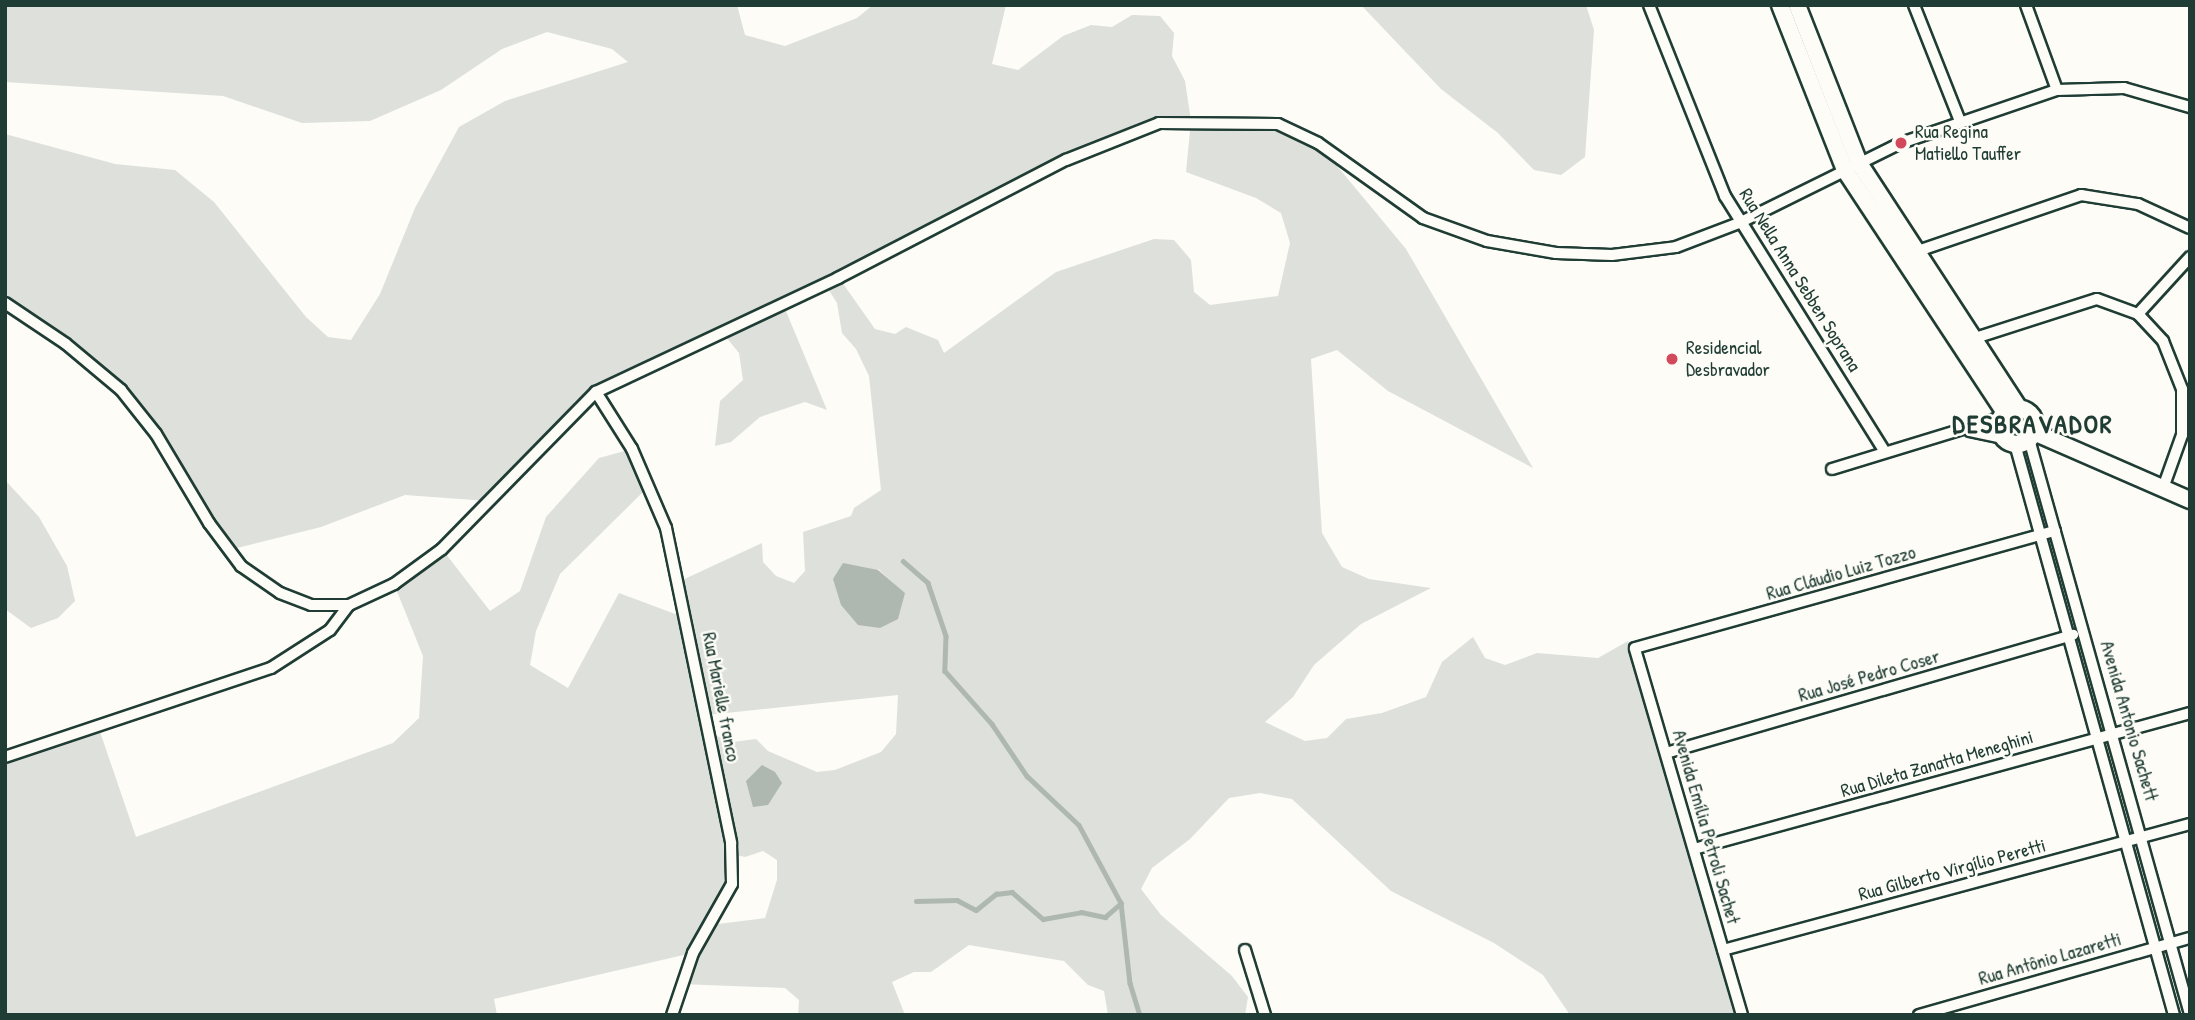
<!DOCTYPE html>
<meta charset="utf-8">
<style>
body{margin:0}
#map{position:relative;width:2195px;height:1020px;overflow:hidden;background:#fdfcf7;font-family:"Patrick Hand",sans-serif}
div>[style]{position:absolute}
[style*='--x']{left:calc(var(--x)*1px);top:calc(var(--y)*1px);width:calc(var(--w)*1px);rotate:calc(var(--a)*1deg)}
.green>*{inset:0;background:#dde0db}
.water>*{inset:0;background:#aeb8b1}
.stream>*{height:4.5px;margin:-2.25px;padding:0 2.25px;transform-origin:2.25px;border-radius:2.25px;background:#aeb8b1}
.roads{filter:drop-shadow(2px 0 #1f3d34) drop-shadow(-2px 0 #1f3d34) drop-shadow(0 2px #1f3d34) drop-shadow(0 -2px #1f3d34)}
.street>*{height:10px;margin:-5px;padding:0 5px;transform-origin:5px;border-radius:5px;background:#fdfcf7}
.secondary>*{height:16px;margin:-8px;padding:0 8px;transform-origin:8px;border-radius:8px;background:#fdfcf7}
.secondary>.ring{margin:-8px;padding:0;box-sizing:content-box;background:none;border:16px solid #fdfcf7;border-radius:50%}
.dots>*{width:19px;height:19px;translate:-50% -50%;box-sizing:border-box;border:4px solid #fdfcf7;border-radius:50%}
span{translate:-50% -50%;white-space:nowrap;text-align:center;line-height:1.15;-webkit-text-stroke:5px #fdfcf7;paint-order:stroke}
.poi-label{font-size:19px;color:#1f3d34}
.left{translate:0 -50%;text-align:left}
.street-label{font-size:19px;color:#1f3d34}
.district-label{font-size:26px;color:#1f3d34;font-weight:700;letter-spacing:2px}
.frame{position:absolute;inset:0;border:7px solid #1f3d34;pointer-events:none}
</style>
<div id="map">
<div class="green">
<i style="clip-path:polygon(evenodd,5px 5px,737px 5px,745px 35px,785px 46px,857px 18px,873px 5px,1006px 5px,992px 64px,1018px 70px,1063px 36px,1091px 25px,1112px 27px,1132px 15px,1160px 16px,1174px 33px,1172px 56px,1185px 81px,1191px 121px,1278px 124px,1318px 143px,1406px 249px,1533px 468px,1388px 391px,1337px 350px,1311px 359px,1322px 533px,1342px 567px,1369px 579px,1431px 588px,1361px 624px,1314px 665px,1293px 697px,1265px 722px,1305px 741px,1327px 738px,1346px 719px,1382px 713px,1426px 697px,1442px 662px,1473px 637px,1485px 658px,1505px 665px,1537px 653px,1598px 658px,1628px 641px,1739px 1015px,1570px 1015px,1543px 975px,1494px 943px,1391px 891px,1292px 799px,1260px 793px,1229px 798px,1190px 839px,1152px 868px,1141px 889px,1161px 915px,1232px 976px,1248px 997px,1245px 1015px,1108px 1015px,1104px 991px,1088px 985px,1064px 961px,969px 945px,931px 972px,914px 972px,892px 982px,905px 1015px,798px 1015px,799px 1000px,785px 988px,681px 984px,692px 953px,494px 999px,497px 1015px,5px 1015px,5px 757px,98px 726px,136px 837px,393px 743px,419px 718px,423px 656px,394px 584px,442px 549px,490px 611px,520px 591px,546px 517px,599px 458px,632px 449px,648px 487px,560px 574px,536px 631px,530px 665px,568px 688px,619px 593px,686px 618px,678px 582px,762px 543px,763px 562px,776px 576px,794px 583px,805px 571px,803px 532px,851px 516px,854px 508px,881px 490px,869px 376px,856px 349px,842px 333px,837px 303px,825px 284px,783px 304px,827px 410px,805px 402px,760px 417px,731px 442px,715px 446px,720px 401px,743px 380px,739px 353px,721px 331px,596px 392px,488px 501px,405px 495px,321px 527px,229px 550px,121px 390px,5px 303px,5px 134px,115px 164px,175px 170px,214px 202px,306px 317px,328px 337px,351px 340px,380px 294px,415px 208px,459px 127px,505px 101px,628px 62px,612px 49px,547px 32px,502px 49px,441px 90px,370px 121px,302px 123px,223px 96px,5px 82px,5px 5px,1191px 121px,1186px 172px,1256px 198px,1281px 213px,1290px 243px,1278px 296px,1210px 305px,1194px 292px,1191px 260px,1174px 240px,1154px 239px,1056px 272px,944px 353px,938px 340px,906px 327px,895px 334px,875px 329px,839px 278px,1114px 138px,1191px 121px,5px 5px,878px 569px,905px 594px,858px 625px,878px 569px,5px 5px,898px 695px,896px 734px,881px 752px,835px 770px,817px 772px,768px 751px,756px 739px,733px 742px,711px 734px,707px 715px,898px 695px,5px 5px,763px 851px,777px 860px,777px 880px,765px 918px,710px 925px,732px 884px,731px 854px,745px 857px,763px 851px)"></i>
<i style="clip-path:polygon(1361px 5px,1586px 5px,1594px 30px,1585px 157px,1561px 175px,1534px 170px,1498px 133px,1441px 89px)"></i>
<i style="clip-path:polygon(5px 480px,39px 517px,67px 566px,75px 601px,58px 618px,31px 628px,5px 609px)"></i>
</div>
<div class="water">
<i style="clip-path:polygon(843px 563px,878px 570px,905px 593px,898px 619px,880px 628px,858px 625px,841px 605px,833px 579px)"></i>
<i style="clip-path:polygon(762px 765px,775px 772px,782px 783px,768px 805px,753px 807px,746px 781px)"></i>
</div>
<div class="stream">
<i style="--x:903;--y:561;--w:33;--a:41"></i>
<i style="--x:928;--y:583;--w:56;--a:71.2"></i>
<i style="--x:946;--y:636;--w:35;--a:92"></i>
<i style="--x:945;--y:671;--w:71;--a:48.4"></i>
<i style="--x:992;--y:724;--w:63;--a:56.1"></i>
<i style="--x:1027;--y:776;--w:71;--a:43.3"></i>
<i style="--x:1079;--y:825;--w:89;--a:61.7"></i>
<i style="--x:1121;--y:903;--w:81;--a:83.6"></i>
<i style="--x:1130;--y:983;--w:34;--a:73"></i>
<i style="--x:916;--y:901;--w:41;--a:-1.4"></i>
<i style="--x:957;--y:900;--w:21;--a:28"></i>
<i style="--x:976;--y:910;--w:26;--a:-39"></i>
<i style="--x:996;--y:894;--w:16;--a:-7"></i>
<i style="--x:1012;--y:892;--w:41;--a:41.1"></i>
<i style="--x:1043;--y:919;--w:39;--a:-10"></i>
<i style="--x:1081;--y:912;--w:25;--a:12"></i>
<i style="--x:1105;--y:917;--w:21;--a:-41"></i>
</div>
<div class="roads">
<div class="street">
<i style="--x:1649;--y:5;--w:206;--a:68.3"></i>
<i style="--x:1725;--y:196;--w:300;--a:58"></i>
<i style="--x:1914;--y:5;--w:125;--a:68.4"></i>
<i style="--x:2026;--y:5;--w:90;--a:70"></i>
<i style="--x:1912;--y:253;--w:179;--a:-18.9"></i>
<i style="--x:2081;--y:195;--w:58;--a:9"></i>
<i style="--x:2138;--y:204;--w:57;--a:24.8"></i>
<i style="--x:5;--y:303;--w:73;--a:33.9"></i>
<i style="--x:66;--y:344;--w:72;--a:39.9"></i>
<i style="--x:121;--y:390;--w:56;--a:51.5"></i>
<i style="--x:156;--y:434;--w:104;--a:59.2"></i>
<i style="--x:209;--y:523;--w:54;--a:53.3"></i>
<i style="--x:241;--y:566;--w:47;--a:34.7"></i>
<i style="--x:280;--y:593;--w:33;--a:21"></i>
<i style="--x:311;--y:605;--w:38;--a:0"></i>
<i style="--x:349;--y:605;--w:50;--a:-25"></i>
<i style="--x:394;--y:584;--w:59;--a:-36.1"></i>
<i style="--x:442;--y:549;--w:220;--a:-45.6"></i>
<i style="--x:596;--y:392;--w:268;--a:-25.2"></i>
<i style="--x:838;--y:278;--w:257;--a:-27.4"></i>
<i style="--x:1066;--y:160;--w:100;--a:-21.7"></i>
<i style="--x:1159;--y:123;--w:119;--a:0.5"></i>
<i style="--x:1278;--y:124;--w:44;--a:25.4"></i>
<i style="--x:1318;--y:143;--w:129;--a:35.5"></i>
<i style="--x:1423;--y:218;--w:68;--a:19.8"></i>
<i style="--x:1487;--y:241;--w:70;--a:9.9"></i>
<i style="--x:1556;--y:253;--w:56;--a:2"></i>
<i style="--x:1612;--y:255;--w:64;--a:-7.1"></i>
<i style="--x:1676;--y:247;--w:67;--a:-20.9"></i>
<i style="--x:1739;--y:223;--w:181;--a:-26.3"></i>
<i style="--x:1901;--y:143;--w:165;--a:-18.8"></i>
<i style="--x:2057;--y:90;--w:67;--a:-1.7"></i>
<i style="--x:2124;--y:88;--w:69;--a:16.1"></i>
<i style="--x:2138;--y:314;--w:77;--a:-47.6"></i>
<i style="--x:1969;--y:340;--w:134;--a:-17.8"></i>
<i style="--x:2097;--y:299;--w:44;--a:20.1"></i>
<i style="--x:2138;--y:314;--w:37;--a:47"></i>
<i style="--x:2163;--y:341;--w:52;--a:68.4"></i>
<i style="--x:2182;--y:389;--w:46;--a:90"></i>
<i style="--x:2182;--y:435;--w:56;--a:109.7"></i>
<i style="--x:596;--y:392;--w:67;--a:57.7"></i>
<i style="--x:632;--y:449;--w:86;--a:66.7"></i>
<i style="--x:666;--y:528;--w:322;--a:78.3"></i>
<i style="--x:731;--y:843;--w:41;--a:88.6"></i>
<i style="--x:732;--y:884;--w:79;--a:119.5"></i>
<i style="--x:693;--y:953;--w:65;--a:108.7"></i>
<i style="--x:1970;--y:431;--w:35;--a:12"></i>
<i style="--x:2029;--y:439;--w:597;--a:74.36"></i>
<i style="--x:2015;--y:444;--w:593;--a:74.44"></i>
<i style="--x:1832;--y:469;--w:178;--a:-17"></i>
<i style="--x:1666;--y:753;--w:424;--a:-16.2"></i>
<i style="--x:5;--y:757;--w:280;--a:-18.5"></i>
<i style="--x:271;--y:668;--w:70;--a:-32.8"></i>
<i style="--x:330;--y:630;--w:31;--a:-53"></i>
<i style="--x:1694;--y:849;--w:514;--a:-15.33"></i>
<i style="--x:1245;--y:950;--w:68;--a:72.9"></i>
<i style="--x:1723;--y:950;--w:484;--a:-15.1"></i>
<i style="--x:1742;--y:1015;--w:382;--a:-106.3"></i>
<i style="--x:1635;--y:648;--w:436;--a:-15.6"></i>
<i style="--x:1919;--y:1015;--w:282;--a:-15.9"></i>
</div>
<div class="secondary">
<i style="--x:1780;--y:5;--w:177;--a:68.5"></i>
<i style="--x:1845;--y:170;--w:291;--a:56.6"></i>
<i style="--x:1797;--y:5;--w:170;--a:68.6"></i>
<i style="--x:1859;--y:163;--w:293;--a:56.9"></i>
<i class="ring" style="left:1999px;top:408px;width:20px;height:20px"></i>
<i style="--x:2034;--y:432;--w:170;--a:23.6"></i>
</div>
</div>
<div class="dots">
<i style="left:1901px;top:143px;background:#d1495b"></i>
<i style="left:1672px;top:359px;background:#d1495b"></i>
</div>
<div class="poi-label">
<span class="left" style="left:1915px;top:143px">Rua Regina<br>Matiello Tauffer</span>
<span class="left" style="left:1686px;top:359px">Residencial<br>Desbravador</span>
</div>
<div class="street-label">
<span style="left:1800px;top:280px;rotate:58deg">Rua Nella Anna Sebben Soprana</span>
<span style="left:1841px;top:573px;rotate:-16deg">Rua Cláudio Luiz Tozzo</span>
<span style="left:1869px;top:676px;rotate:-16deg">Rua José Pedro Coser</span>
<span style="left:721px;top:697px;rotate:79deg">Rua Marielle franco</span>
<span style="left:2129px;top:721px;rotate:74deg">Avenida Antonio Sachett</span>
<span style="left:1937px;top:764px;rotate:-16deg">Rua Dileta Zanatta Meneghini</span>
<span style="left:1706px;top:827px;rotate:74deg">Avenida Emília Petroli Sachet</span>
<span style="left:1952px;top:870px;rotate:-15deg">Rua Gilberto Virgílio Peretti</span>
<span style="left:2050px;top:959px;rotate:-16deg">Rua Antônio Lazaretti</span>
</div>
<div class="district-label">
<span style="left:2033px;top:424px">DESBRAVADOR</span>
</div>
<div class="frame"></div>
</div>
